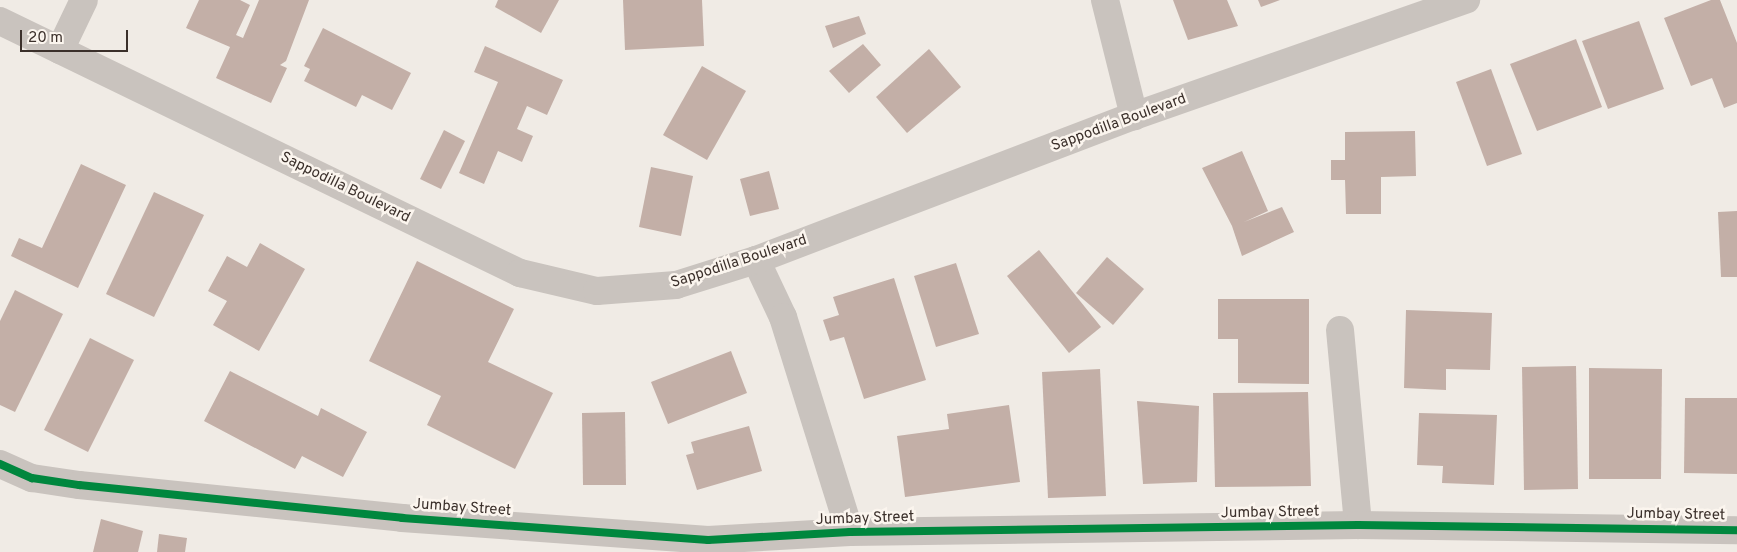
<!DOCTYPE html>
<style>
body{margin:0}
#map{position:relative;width:1737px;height:552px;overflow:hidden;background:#f0ebe5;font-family:Overpass,sans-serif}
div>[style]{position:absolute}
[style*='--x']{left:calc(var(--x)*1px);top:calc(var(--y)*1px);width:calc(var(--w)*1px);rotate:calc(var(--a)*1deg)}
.building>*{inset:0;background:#c3afa7}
.minor>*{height:28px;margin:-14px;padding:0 14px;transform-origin:14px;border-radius:14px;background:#c9c3be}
.tertiary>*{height:28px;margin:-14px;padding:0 14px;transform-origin:14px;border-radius:14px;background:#c9c3be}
.cycleway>*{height:8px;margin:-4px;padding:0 4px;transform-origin:4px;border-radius:4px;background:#00873e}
span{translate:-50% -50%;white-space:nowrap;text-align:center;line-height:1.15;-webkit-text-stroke:5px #fbf5ee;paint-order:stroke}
.street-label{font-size:15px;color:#3b302b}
.scale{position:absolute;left:20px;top:30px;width:108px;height:22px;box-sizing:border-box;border:2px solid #3b302b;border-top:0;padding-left:6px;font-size:15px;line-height:18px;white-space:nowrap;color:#3b302b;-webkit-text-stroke:4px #fbf5ee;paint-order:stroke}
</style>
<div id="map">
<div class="building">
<i style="clip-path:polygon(199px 0,240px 0,250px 5px,236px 35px,243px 38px,259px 0,309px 0,286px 61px,280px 65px,287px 68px,271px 103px,216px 78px,230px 47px,186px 28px)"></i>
<i style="clip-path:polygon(498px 0,559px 0,541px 33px,495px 7px)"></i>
<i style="clip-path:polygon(623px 0,702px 0,704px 46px,625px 50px)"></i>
<i style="clip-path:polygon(1173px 0,1227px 0,1238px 26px,1188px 40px)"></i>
<i style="clip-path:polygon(1258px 0,1280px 0,1261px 7px)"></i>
<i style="clip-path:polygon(1711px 0,1720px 0,1737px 43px,1737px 103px,1724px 108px,1712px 78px,1691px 86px,1664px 18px)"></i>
<i style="clip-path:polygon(859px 16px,866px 34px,833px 48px,825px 26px)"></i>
<i style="clip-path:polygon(1639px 21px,1664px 89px,1608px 109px,1582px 41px)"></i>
<i style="clip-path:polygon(323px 28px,411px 73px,392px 110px,362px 95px,356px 107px,304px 81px,310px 69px,304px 66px)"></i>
<i style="clip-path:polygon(1576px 39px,1602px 107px,1537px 131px,1510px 64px)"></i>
<i style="clip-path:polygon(863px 44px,881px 65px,849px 93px,829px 71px)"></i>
<i style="clip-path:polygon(485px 46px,563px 80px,547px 115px,527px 106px,517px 129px,533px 136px,522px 162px,498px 151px,484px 184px,459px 173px,498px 82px,474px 72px)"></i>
<i style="clip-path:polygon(929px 49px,961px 87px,907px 133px,876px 97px)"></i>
<i style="clip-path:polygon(702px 66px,746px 91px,707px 160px,663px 135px)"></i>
<i style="clip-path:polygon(1491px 69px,1522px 154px,1487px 166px,1456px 82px)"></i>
<i style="clip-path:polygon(444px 130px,465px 141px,441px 189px,420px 179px)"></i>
<i style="clip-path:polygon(1415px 131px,1416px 176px,1381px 177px,1381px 214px,1346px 214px,1345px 180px,1331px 180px,1331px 160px,1345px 160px,1345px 132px)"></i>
<i style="clip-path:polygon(1242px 151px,1268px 211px,1244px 222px,1282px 207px,1294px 232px,1242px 256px,1232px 226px,1202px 168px)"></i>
<i style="clip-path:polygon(81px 164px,126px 185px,78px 288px,11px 256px,19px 238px,42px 248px)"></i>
<i style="clip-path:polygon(651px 167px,693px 176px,681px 236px,639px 227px)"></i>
<i style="clip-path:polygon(769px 171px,779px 209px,750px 216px,740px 179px)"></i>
<i style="clip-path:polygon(154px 192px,204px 215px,154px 317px,106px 294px)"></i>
<i style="clip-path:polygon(1737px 211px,1737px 277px,1721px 277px,1718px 212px)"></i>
<i style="clip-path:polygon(260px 243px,305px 269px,259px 351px,213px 325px,227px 301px,208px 291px,227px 256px,247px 267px)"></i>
<i style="clip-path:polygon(1039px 250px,1101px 327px,1069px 353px,1007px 276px)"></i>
<i style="clip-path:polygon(1107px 257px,1144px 289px,1113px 325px,1076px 293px)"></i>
<i style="clip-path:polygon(417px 261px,514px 309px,488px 362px,553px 393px,515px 469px,427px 425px,441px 396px,369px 361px)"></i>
<i style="clip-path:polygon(956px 263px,979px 334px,936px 347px,914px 276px)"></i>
<i style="clip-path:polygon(894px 278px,926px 380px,864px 399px,844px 337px,830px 341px,823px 320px,839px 315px,833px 297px)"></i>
<i style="clip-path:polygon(15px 290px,63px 314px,15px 412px,0 405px,0 321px)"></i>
<i style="clip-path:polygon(1218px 299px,1309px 299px,1309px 384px,1238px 383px,1238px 339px,1218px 339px)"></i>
<i style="clip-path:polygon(1406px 310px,1492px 313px,1490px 370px,1446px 369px,1446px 390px,1404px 388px)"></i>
<i style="clip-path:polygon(90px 338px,134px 360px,88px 452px,44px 430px)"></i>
<i style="clip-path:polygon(731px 351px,747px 393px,668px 424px,651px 382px)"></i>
<i style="clip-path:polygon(1576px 366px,1578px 489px,1524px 490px,1522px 367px)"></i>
<i style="clip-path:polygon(1589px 368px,1662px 369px,1661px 479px,1589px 479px)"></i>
<i style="clip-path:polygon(1100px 369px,1106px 496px,1048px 498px,1042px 372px)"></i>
<i style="clip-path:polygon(230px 371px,318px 416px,321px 408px,367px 432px,343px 477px,302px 456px,295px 469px,204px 421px)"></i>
<i style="clip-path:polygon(1308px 392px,1311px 486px,1215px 487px,1213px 393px)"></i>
<i style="clip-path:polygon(1685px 398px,1737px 398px,1737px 474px,1684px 473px)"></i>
<i style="clip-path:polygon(1137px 401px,1199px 406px,1197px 482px,1143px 484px)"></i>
<i style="clip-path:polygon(1009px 405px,1020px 482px,905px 497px,897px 436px,949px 429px,947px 414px)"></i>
<i style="clip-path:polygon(625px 412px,626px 485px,583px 485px,582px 413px)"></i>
<i style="clip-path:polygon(1419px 413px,1497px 415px,1494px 485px,1442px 483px,1443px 466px,1417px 465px)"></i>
<i style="clip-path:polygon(749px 426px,762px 471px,697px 490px,686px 455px,694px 453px,691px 442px)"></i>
<i style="clip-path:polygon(101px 519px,143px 531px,138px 552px,93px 552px)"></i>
<i style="clip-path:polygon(159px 534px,187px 538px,185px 552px,157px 552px)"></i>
</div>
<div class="minor">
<i style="--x:60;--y:50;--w:55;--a:-64.4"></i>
<i style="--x:756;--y:260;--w:63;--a:64.7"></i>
<i style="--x:783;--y:317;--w:225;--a:72.7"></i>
<i style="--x:1340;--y:330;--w:196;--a:84.7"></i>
<i style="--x:0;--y:464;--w:35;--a:24"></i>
<i style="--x:32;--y:478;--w:48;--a:8.5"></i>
<i style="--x:79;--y:485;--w:325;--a:5.8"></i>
<i style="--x:402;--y:518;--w:307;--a:4.1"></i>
<i style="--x:708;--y:540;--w:142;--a:-3.2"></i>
<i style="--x:850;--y:532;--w:508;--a:-0.79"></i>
<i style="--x:1358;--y:525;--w:379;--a:0.8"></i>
</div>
<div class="tertiary">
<i style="--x:1105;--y:0;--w:120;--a:76"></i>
<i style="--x:0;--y:21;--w:578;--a:25.86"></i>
<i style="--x:520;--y:273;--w:79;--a:13.2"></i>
<i style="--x:597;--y:291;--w:79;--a:-4.3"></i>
<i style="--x:676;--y:285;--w:84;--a:-17.4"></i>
<i style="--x:756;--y:260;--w:404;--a:-20.9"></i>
<i style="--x:1134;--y:116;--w:352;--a:-19.3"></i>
</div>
<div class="cycleway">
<i style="--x:0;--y:464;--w:35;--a:24"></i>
<i style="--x:32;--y:478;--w:48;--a:8.5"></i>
<i style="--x:79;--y:485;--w:325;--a:5.8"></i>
<i style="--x:402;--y:518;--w:307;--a:4.1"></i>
<i style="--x:708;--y:540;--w:142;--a:-3.2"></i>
<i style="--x:850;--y:532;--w:508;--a:-0.79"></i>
<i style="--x:1358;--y:525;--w:379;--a:0.8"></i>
</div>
<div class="street-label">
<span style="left:1119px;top:123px;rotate:-20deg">Sappodilla Boulevard</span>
<span style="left:345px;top:188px;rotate:26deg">Sappodilla Boulevard</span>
<span style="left:739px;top:262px;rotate:-18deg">Sappodilla Boulevard</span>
<span style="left:462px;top:508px;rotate:4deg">Jumbay Street</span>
<span style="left:1270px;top:513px;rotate:-1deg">Jumbay Street</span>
<span style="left:1676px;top:515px;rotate:1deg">Jumbay Street</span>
<span style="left:865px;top:519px;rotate:-2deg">Jumbay Street</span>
</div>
<div class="scale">20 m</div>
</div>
